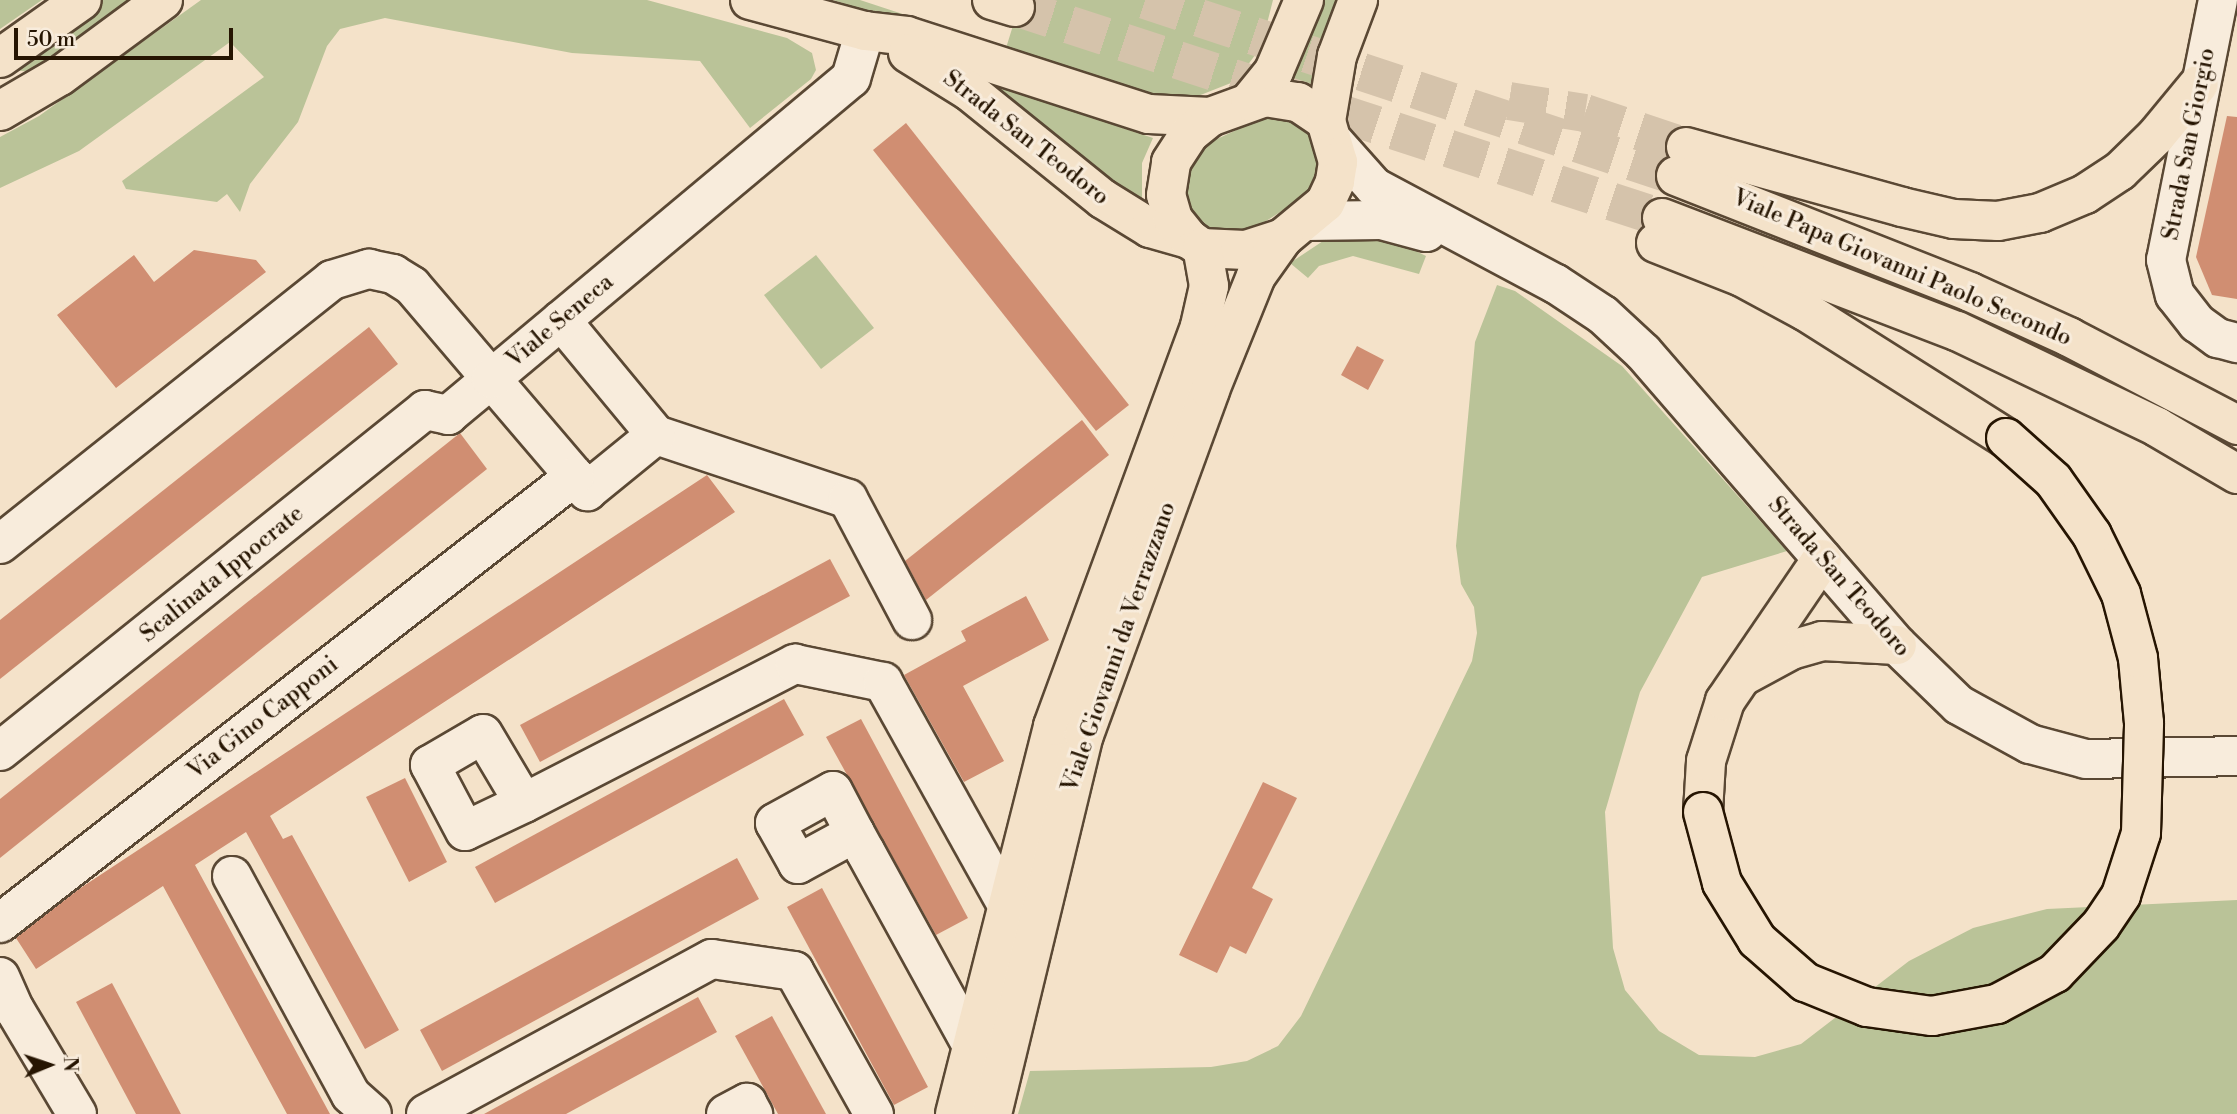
<!DOCTYPE html>
<style>
body{margin:0}
#map{position:relative;width:2237px;height:1114px;overflow:hidden;background:#f4e2c9;font-family:"Libre Bodoni",serif}
div>[style]{position:absolute}
[style*='--x']{left:calc(var(--x)*1px);top:calc(var(--y)*1px);width:calc(var(--w)*1px);rotate:calc(var(--a)*1deg)}
.green>*{inset:0;background:#bac398}
.building>*{inset:0;background:#d08e72}
.major-tunnel>*{height:38px;margin-top:-19px;transform-origin:0;background:repeating-linear-gradient(90deg,#d5c3ab 0 38px,transparent 0 57px)}
.roads{filter:drop-shadow(2px 0 #5a4834) drop-shadow(-2px 0 #5a4834) drop-shadow(0 2px #5a4834) drop-shadow(0 -2px #5a4834)}
.minor>*{height:38px;margin:-19px;padding:0 19px;transform-origin:19px;border-radius:19px;background:#f8ecdc}
.major>*{height:38px;margin:-19px;padding:0 19px;transform-origin:19px;border-radius:19px;background:#f4e2c9}
.bridges{filter:drop-shadow(2px 0 #261502) drop-shadow(-2px 0 #261502) drop-shadow(0 2px #261502) drop-shadow(0 -2px #261502)}
.major-bridge>*{height:38px;margin:-19px;padding:0 19px;transform-origin:19px;border-radius:19px;background:#f4e2c9}
span{translate:-50% -50%;white-space:nowrap;text-align:center;line-height:1.15;-webkit-text-stroke:6px #f8ecdc;paint-order:stroke}
.street-label{font-size:23px;color:#261502}
.north{position:absolute;left:14px;top:1030px;width:70px;height:70px;-webkit-text-stroke:5px #f8ecdc;paint-order:stroke;rotate:88deg;font-size:19px;font-weight:700;line-height:28px;text-align:center;color:#261502}
.north::after{content:'';display:block;margin:auto;width:24px;height:32px;background:#261502;clip-path:polygon(50% 0,100% 100%,50% 72%,0 100%)}
.scale{position:absolute;left:14px;top:28px;width:219px;height:32px;box-sizing:border-box;border:4px solid #261502;border-top:0;padding-left:9px;font-size:21px;line-height:24px;white-space:nowrap;color:#261502;-webkit-text-stroke:5px #f8ecdc;paint-order:stroke}
</style>
<div id="map">
<div class="green">
<i style="clip-path:polygon(0 0,42px 0,0 29px)"></i>
<i style="clip-path:polygon(98px 0,131px 0,30px 72px,15px 70px)"></i>
<i style="clip-path:polygon(201px 0,647px 0,787px 38px,812px 53px,816px 70px,811px 79px,750px 128px,700px 61px,572px 53px,385px 18px,340px 29px,327px 46px,298px 122px,250px 184px,240px 212px,227px 194px,217px 202px,126px 189px,122px 181px,264px 77px,230px 42px,79px 151px,0 188px,0 137px,39px 116px)"></i>
<i style="clip-path:polygon(833px 0,860px 0,1006px 48px,1021px 0,1273px 0,1261px 47px,1236px 81px,1198px 96px,1146px 101px)"></i>
<i style="clip-path:polygon(1323px 0,1342px 0,1313px 90px,1287px 82px,1299px 65px)"></i>
<i style="clip-path:polygon(991px 84px,1153px 138px,1142px 163px,1142px 205px,990px 87px)"></i>
<i style="clip-path:polygon(1269px 115px,1295px 121px,1314px 138px,1320px 167px,1313px 191px,1252px 230px,1237px 234px,1207px 227px,1185px 203px,1184px 177px,1204px 145px)"></i>
<i style="clip-path:polygon(1356px 236px,1393px 240px,1426px 256px,1419px 274px,1353px 256px,1319px 266px,1308px 278px,1290px 263px,1323px 241px)"></i>
<i style="clip-path:polygon(816px 255px,874px 328px,821px 369px,764px 295px)"></i>
<i style="clip-path:polygon(1497px 285px,1515px 291px,1622px 366px,1787px 551px,1702px 577px,1640px 692px,1605px 812px,1613px 948px,1625px 990px,1659px 1031px,1699px 1055px,1755px 1057px,1801px 1044px,1909px 961px,1973px 928px,2047px 909px,2237px 900px,2237px 1114px,1018px 1114px,1030px 1071px,1211px 1067px,1247px 1061px,1278px 1046px,1301px 1016px,1472px 661px,1477px 633px,1474px 607px,1461px 584px,1456px 546px,1475px 342px)"></i>
</div>
<div class="building">
<i style="clip-path:polygon(2227px 116px,2237px 117px,2237px 299px,2212px 295px,2196px 257px)"></i>
<i style="clip-path:polygon(906px 123px,1129px 405px,1096px 431px,873px 150px)"></i>
<i style="clip-path:polygon(194px 250px,256px 260px,266px 272px,116px 388px,57px 315px,134px 255px,154px 282px)"></i>
<i style="clip-path:polygon(369px 327px,398px 364px,0 679px,0 620px)"></i>
<i style="clip-path:polygon(1357px 346px,1384px 360px,1368px 390px,1341px 375px)"></i>
<i style="clip-path:polygon(1082px 420px,1109px 455px,926px 600px,905px 561px)"></i>
<i style="clip-path:polygon(460px 433px,487px 469px,0 858px,0 799px)"></i>
<i style="clip-path:polygon(707px 475px,735px 512px,270px 816px,283px 839px,292px 835px,399px 1030px,365px 1049px,246px 832px,195px 865px,330px 1114px,287px 1114px,163px 886px,36px 969px,16px 938px,79px 889px)"></i>
<i style="clip-path:polygon(830px 559px,850px 596px,540px 762px,520px 725px)"></i>
<i style="clip-path:polygon(1026px 596px,1049px 640px,963px 686px,1004px 761px,964px 782px,904px 675px,966px 641px,961px 631px)"></i>
<i style="clip-path:polygon(784px 699px,804px 735px,495px 903px,475px 867px)"></i>
<i style="clip-path:polygon(861px 719px,968px 918px,936px 935px,826px 737px)"></i>
<i style="clip-path:polygon(405px 778px,447px 862px,409px 882px,366px 797px)"></i>
<i style="clip-path:polygon(1263px 782px,1297px 798px,1252px 888px,1273px 899px,1246px 954px,1230px 946px,1217px 973px,1179px 955px)"></i>
<i style="clip-path:polygon(737px 858px,759px 899px,442px 1071px,420px 1030px)"></i>
<i style="clip-path:polygon(822px 888px,928px 1087px,894px 1105px,787px 907px)"></i>
<i style="clip-path:polygon(112px 983px,181px 1114px,136px 1114px,76px 1002px)"></i>
<i style="clip-path:polygon(698px 997px,717px 1032px,566px 1114px,484px 1114px)"></i>
<i style="clip-path:polygon(772px 1016px,826px 1114px,778px 1114px,735px 1036px)"></i>
</div>
<div class="major-tunnel">
<i style="--x:1145;--y:0;--w:559;--a:18.34"></i>
<i style="--x:1015;--y:7;--w:681;--a:18.06"></i>
<i style="--x:1509;--y:101;--w:77;--a:9"></i>
<i style="--x:1585;--y:113;--w:107;--a:18.6"></i>
</div>
<div class="roads">
<div class="minor">
<i style="--x:2218;--y:0;--w:265;--a:101.3"></i>
<i style="--x:2166;--y:260;--w:36;--a:76"></i>
<i style="--x:2175;--y:295;--w:36;--a:52"></i>
<i style="--x:2197;--y:323;--w:26;--a:36"></i>
<i style="--x:2218;--y:338;--w:20;--a:15"></i>
<i style="--x:1335;--y:143;--w:59;--a:48.4"></i>
<i style="--x:1374;--y:187;--w:206;--a:28.1"></i>
<i style="--x:1556;--y:284;--w:56;--a:33.4"></i>
<i style="--x:1603;--y:315;--w:54;--a:42.8"></i>
<i style="--x:1643;--y:352;--w:388;--a:49.1"></i>
<i style="--x:1897;--y:645;--w:86;--a:44.1"></i>
<i style="--x:1959;--y:705;--w:81;--a:28.8"></i>
<i style="--x:2030;--y:744;--w:58;--a:15"></i>
<i style="--x:2086;--y:759;--w:151;--a:-1.1"></i>
<i style="--x:1307;--y:221;--w:74;--a:-0.8"></i>
<i style="--x:1381;--y:220;--w:47;--a:14.9"></i>
<i style="--x:656;--y:435;--w:202;--a:18.4"></i>
<i style="--x:848;--y:499;--w:137;--a:62.1"></i>
<i style="--x:0;--y:544;--w:424;--a:-38.5"></i>
<i style="--x:332;--y:280;--w:39;--a:-17"></i>
<i style="--x:369;--y:269;--w:25;--a:12"></i>
<i style="--x:393;--y:274;--w:22;--a:32"></i>
<i style="--x:412;--y:286;--w:270;--a:49.5"></i>
<i style="--x:587;--y:491;--w:89;--a:-39.1"></i>
<i style="--x:656;--y:435;--w:149;--a:-129.6"></i>
<i style="--x:0;--y:751;--w:545;--a:-38.74"></i>
<i style="--x:425;--y:410;--w:24;--a:12"></i>
<i style="--x:448;--y:415;--w:56;--a:-39.9"></i>
<i style="--x:491;--y:379;--w:469;--a:-39.9"></i>
<i style="--x:851;--y:78;--w:49;--a:-73.4"></i>
<i style="--x:524;--y:803;--w:65;--a:154.6"></i>
<i style="--x:465;--y:831;--w:75;--a:-117.9"></i>
<i style="--x:430;--y:765;--w:61;--a:-30.3"></i>
<i style="--x:483;--y:734;--w:80;--a:59.3"></i>
<i style="--x:524;--y:803;--w:305;--a:-27.2"></i>
<i style="--x:795;--y:664;--w:90;--a:11.6"></i>
<i style="--x:883;--y:682;--w:253;--a:60.9"></i>
<i style="--x:855;--y:833;--w:65;--a:151.5"></i>
<i style="--x:798;--y:864;--w:47;--a:-119.3"></i>
<i style="--x:775;--y:823;--w:66;--a:-28.9"></i>
<i style="--x:833;--y:791;--w:47;--a:62.4"></i>
<i style="--x:855;--y:833;--w:21;--a:61"></i>
<i style="--x:865;--y:851;--w:220;--a:61.2"></i>
<i style="--x:232;--y:876;--w:249;--a:61.5"></i>
<i style="--x:351;--y:1095;--w:28;--a:42"></i>
<i style="--x:0;--y:923;--w:728;--a:-37.86"></i>
<i style="--x:0;--y:977;--w:36;--a:66"></i>
<i style="--x:15;--y:1010;--w:121;--a:59.2"></i>
<i style="--x:426;--y:1114;--w:325;--a:-28.5"></i>
<i style="--x:712;--y:959;--w:83;--a:8.3"></i>
<i style="--x:794;--y:971;--w:164;--a:60.8"></i>
<i style="--x:726;--y:1114;--w:24;--a:-28"></i>
<i style="--x:747;--y:1103;--w:13;--a:61"></i>
</div>
<div class="major">
<i style="--x:750;--y:0;--w:119;--a:15.1"></i>
<i style="--x:865;--y:31;--w:42;--a:6.8"></i>
<i style="--x:907;--y:36;--w:254;--a:17.9"></i>
<i style="--x:1149;--y:114;--w:61;--a:2.8"></i>
<i style="--x:992;--y:0;--w:24;--a:17"></i>
<i style="--x:908;--y:53;--w:72;--a:31.9"></i>
<i style="--x:969;--y:91;--w:172;--a:38.9"></i>
<i style="--x:1103;--y:199;--w:55;--a:31.7"></i>
<i style="--x:1150;--y:228;--w:41;--a:15.8"></i>
<i style="--x:0;--y:58;--w:100;--a:-35.3"></i>
<i style="--x:1265;--y:97;--w:33;--a:9"></i>
<i style="--x:1298;--y:102;--w:34;--a:34"></i>
<i style="--x:1326;--y:121;--w:43;--a:73.7"></i>
<i style="--x:1338;--y:162;--w:20;--a:99"></i>
<i style="--x:1335;--y:182;--w:23;--a:115"></i>
<i style="--x:1325;--y:203;--w:55;--a:140.2"></i>
<i style="--x:1283;--y:238;--w:40;--a:162"></i>
<i style="--x:1245;--y:250;--w:43;--a:-177.3"></i>
<i style="--x:1202;--y:248;--w:16;--a:-145"></i>
<i style="--x:1189;--y:239;--w:26;--a:-129"></i>
<i style="--x:1173;--y:219;--w:25;--a:-106"></i>
<i style="--x:1166;--y:195;--w:33;--a:-81"></i>
<i style="--x:1171;--y:162;--w:33;--a:-57"></i>
<i style="--x:1189;--y:134;--w:27;--a:-39"></i>
<i style="--x:1210;--y:117;--w:59;--a:-20"></i>
<i style="--x:1250;--y:101;--w:38;--a:-51"></i>
<i style="--x:1274;--y:71;--w:77;--a:-67.1"></i>
<i style="--x:0;--y:111;--w:69;--a:-30.3"></i>
<i style="--x:60;--y:76;--w:128;--a:-36.4"></i>
<i style="--x:1326;--y:121;--w:66;--a:-80.4"></i>
<i style="--x:1337;--y:56;--w:60;--a:-69.4"></i>
<i style="--x:1686;--y:147;--w:224;--a:15.5"></i>
<i style="--x:1902;--y:207;--w:53;--a:13"></i>
<i style="--x:1954;--y:219;--w:44;--a:2.6"></i>
<i style="--x:1998;--y:221;--w:43;--a:-10.8"></i>
<i style="--x:2040;--y:213;--w:49;--a:-22.9"></i>
<i style="--x:2085;--y:194;--w:42;--a:-33.3"></i>
<i style="--x:2120;--y:171;--w:50;--a:-44.2"></i>
<i style="--x:2156;--y:136;--w:67;--a:-50.4"></i>
<i style="--x:1676;--y:176;--w:316;--a:21.5"></i>
<i style="--x:1970;--y:292;--w:109;--a:24.4"></i>
<i style="--x:2069;--y:337;--w:190;--a:27.6"></i>
<i style="--x:1662;--y:218;--w:316;--a:21"></i>
<i style="--x:1957;--y:331;--w:222;--a:25.6"></i>
<i style="--x:2157;--y:427;--w:93;--a:30.4"></i>
<i style="--x:1656;--y:243;--w:92;--a:21.6"></i>
<i style="--x:1742;--y:277;--w:72;--a:28.4"></i>
<i style="--x:1805;--y:311;--w:238;--a:32.3"></i>
<i style="--x:1745;--y:675;--w:52;--a:-28.5"></i>
<i style="--x:1791;--y:650;--w:32;--a:-16"></i>
<i style="--x:1822;--y:641;--w:75;--a:3.1"></i>
<i style="--x:1703;--y:812;--w:51;--a:-86.6"></i>
<i style="--x:1706;--y:761;--w:63;--a:-72.4"></i>
<i style="--x:1725;--y:701;--w:172;--a:-55.7"></i>
<i style="--x:955;--y:1114;--w:400;--a:-75.8"></i>
<i style="--x:1053;--y:726;--w:426;--a:-69.8"></i>
<i style="--x:1200;--y:326;--w:41;--a:-77.3"></i>
<i style="--x:1209;--y:286;--w:39;--a:-100"></i>
<i style="--x:992;--y:1114;--w:390;--a:-76.4"></i>
<i style="--x:1084;--y:735;--w:367;--a:-69.9"></i>
<i style="--x:1210;--y:390;--w:123;--a:-68"></i>
<i style="--x:1256;--y:276;--w:47;--a:-54.6"></i>
</div>
</div>
<div class="bridges">
<div class="major-bridge">
<i style="--x:1703;--y:812;--w:73;--a:75"></i>
<i style="--x:1722;--y:883;--w:67;--a:58.4"></i>
<i style="--x:1757;--y:940;--w:64;--a:41.2"></i>
<i style="--x:1805;--y:982;--w:67;--a:22"></i>
<i style="--x:1867;--y:1007;--w:66;--a:7.9"></i>
<i style="--x:1932;--y:1016;--w:66;--a:-10.5"></i>
<i style="--x:1997;--y:1004;--w:66;--a:-28.1"></i>
<i style="--x:2055;--y:973;--w:66;--a:-46.2"></i>
<i style="--x:2101;--y:925;--w:36;--a:-56"></i>
<i style="--x:2121;--y:895;--w:65;--a:-72.1"></i>
<i style="--x:2141;--y:833;--w:110;--a:-88.4"></i>
<i style="--x:2144;--y:723;--w:65;--a:-95.3"></i>
<i style="--x:2138;--y:658;--w:66;--a:-104.9"></i>
<i style="--x:2121;--y:594;--w:66;--a:-116.2"></i>
<i style="--x:2092;--y:535;--w:67;--a:-125.3"></i>
<i style="--x:2053;--y:480;--w:63;--a:-138.2"></i>
</div>
</div>
<div class="street-label">
<span style="left:1026px;top:138px;rotate:38deg">Strada San Teodoro</span>
<span style="left:2189px;top:144px;rotate:-79deg">Strada San Giorgio</span>
<span style="left:1902px;top:268px;rotate:23deg">Viale Papa Giovanni Paolo Secondo</span>
<span style="left:560px;top:321px;rotate:-40deg">Viale Seneca</span>
<span style="left:222px;top:574px;rotate:-39deg">Scalinata Ippocrate</span>
<span style="left:1839px;top:577px;rotate:49deg">Strada San Teodoro</span>
<span style="left:1119px;top:647px;rotate:-71deg">Viale Giovanni da Verrazzano</span>
<span style="left:263px;top:718px;rotate:-38deg">Via Gino Capponi</span>
</div>
<div class="north">N</div>
<div class="scale">50 m</div>
</div>
